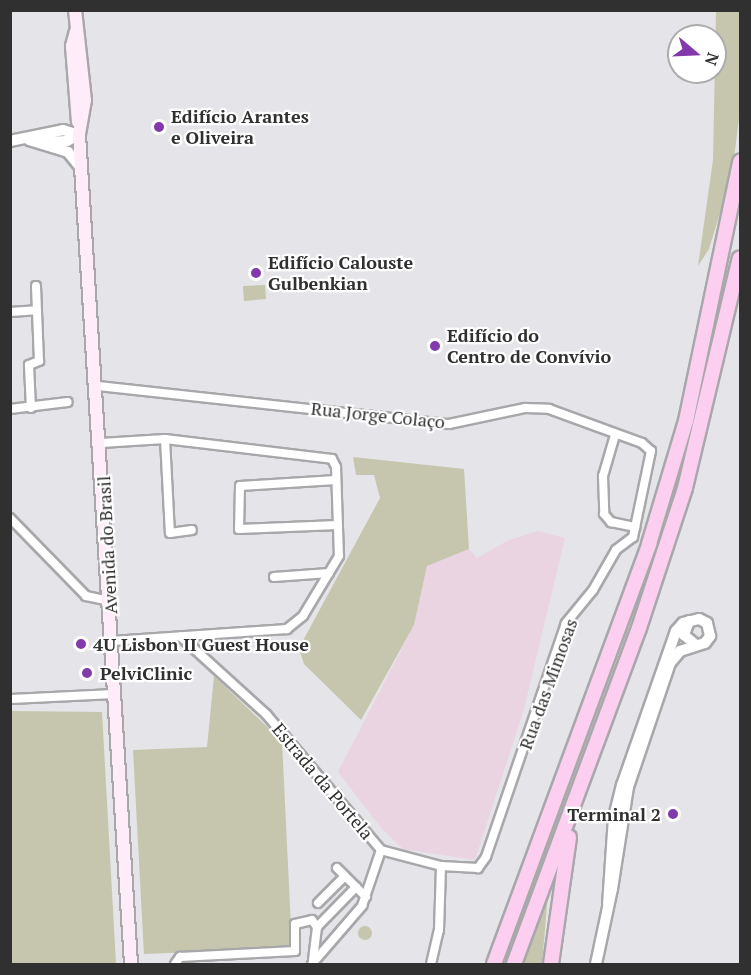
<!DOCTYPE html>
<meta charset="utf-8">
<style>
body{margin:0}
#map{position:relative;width:751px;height:975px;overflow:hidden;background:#e5e4e8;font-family:"PT Serif",serif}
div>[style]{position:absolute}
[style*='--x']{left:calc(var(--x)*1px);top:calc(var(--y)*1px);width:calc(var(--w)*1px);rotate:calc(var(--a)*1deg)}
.industrial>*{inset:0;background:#ead4e2}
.green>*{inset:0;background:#c5c6ad}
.round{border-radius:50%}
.roads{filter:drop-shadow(2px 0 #a8a7aa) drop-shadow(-2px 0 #a8a7aa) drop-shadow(0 2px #a8a7aa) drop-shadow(0 -2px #a8a7aa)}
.minor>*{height:8px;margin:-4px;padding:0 4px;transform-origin:4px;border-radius:4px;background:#fff}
.tertiary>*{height:10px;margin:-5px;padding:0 5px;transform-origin:5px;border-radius:5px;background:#fff}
.secondary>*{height:12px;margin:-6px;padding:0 6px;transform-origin:6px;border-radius:6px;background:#feedf9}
.trunk>*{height:14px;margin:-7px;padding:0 7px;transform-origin:7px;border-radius:7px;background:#fccff0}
.dots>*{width:16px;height:16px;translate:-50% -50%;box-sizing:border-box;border:3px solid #fff;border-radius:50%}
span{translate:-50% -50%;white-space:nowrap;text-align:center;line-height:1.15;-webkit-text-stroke:4.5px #fff;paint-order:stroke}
.poi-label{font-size:18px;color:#303031;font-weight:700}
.left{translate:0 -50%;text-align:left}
.right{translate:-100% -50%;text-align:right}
.street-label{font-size:18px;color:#303031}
.frame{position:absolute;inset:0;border:12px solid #303031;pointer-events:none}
.north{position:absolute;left:667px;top:24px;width:60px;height:60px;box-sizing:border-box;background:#fff;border:2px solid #acacad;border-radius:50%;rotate:109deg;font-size:16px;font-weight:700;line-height:24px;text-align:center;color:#303031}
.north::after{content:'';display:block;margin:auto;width:21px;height:27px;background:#8239ab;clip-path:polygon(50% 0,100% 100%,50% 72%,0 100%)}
</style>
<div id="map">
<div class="industrial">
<i style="clip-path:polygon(538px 531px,565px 538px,524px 709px,475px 860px,403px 849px,382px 829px,338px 772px,414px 625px,427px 566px,469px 549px,477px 558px,509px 540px)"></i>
</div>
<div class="green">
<i style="clip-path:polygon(716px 11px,740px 11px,740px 111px,732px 173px,709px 249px,698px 266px,713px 160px)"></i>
<i style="clip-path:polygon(265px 285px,266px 299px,244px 301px,243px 286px)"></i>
<i style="clip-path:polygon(353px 457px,464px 469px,469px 549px,427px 566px,414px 625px,361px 720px,304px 664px,299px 648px,380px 498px,374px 475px,356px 475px)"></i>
<i style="clip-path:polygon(214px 676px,282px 741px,292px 948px,144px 954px,133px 750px,207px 747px)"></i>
<i style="clip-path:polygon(11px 711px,102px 712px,116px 964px,11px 964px)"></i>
<i style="clip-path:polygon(548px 894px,542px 964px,523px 964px)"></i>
<i class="round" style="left:358px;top:926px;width:14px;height:14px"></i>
</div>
<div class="roads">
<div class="minor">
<i style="--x:10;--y:312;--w:26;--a:-4"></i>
<i style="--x:98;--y:386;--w:353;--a:6.2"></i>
<i style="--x:449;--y:424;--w:78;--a:-11.9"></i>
<i style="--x:525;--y:408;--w:24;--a:2"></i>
<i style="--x:549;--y:409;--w:99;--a:20.1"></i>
<i style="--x:642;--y:443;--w:12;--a:42"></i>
<i style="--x:651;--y:451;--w:88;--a:101.8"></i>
<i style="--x:633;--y:537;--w:21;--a:143"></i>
<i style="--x:616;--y:550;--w:46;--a:119.9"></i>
<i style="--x:593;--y:590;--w:43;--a:129.3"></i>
<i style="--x:566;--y:623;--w:247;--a:108.9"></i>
<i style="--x:486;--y:857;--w:14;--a:126"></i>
<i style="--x:478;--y:868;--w:37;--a:-177"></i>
<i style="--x:441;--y:866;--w:62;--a:-165.1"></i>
<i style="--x:381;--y:850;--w:178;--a:-130.2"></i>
<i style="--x:266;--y:714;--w:115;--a:-137.8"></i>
<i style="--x:31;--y:408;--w:43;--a:-92.7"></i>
<i style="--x:29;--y:365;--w:11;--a:-22"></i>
<i style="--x:39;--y:361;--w:75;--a:-92.3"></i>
<i style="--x:10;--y:409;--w:58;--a:-6.9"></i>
<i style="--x:615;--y:435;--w:43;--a:106.3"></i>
<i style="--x:603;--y:476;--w:38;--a:88"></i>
<i style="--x:604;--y:514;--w:11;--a:49"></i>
<i style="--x:611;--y:522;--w:25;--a:12"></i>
<i style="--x:165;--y:439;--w:94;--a:87"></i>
<i style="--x:170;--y:533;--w:22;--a:-8"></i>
<i style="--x:101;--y:443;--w:64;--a:-3.6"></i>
<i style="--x:165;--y:439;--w:168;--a:6.8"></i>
<i style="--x:332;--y:459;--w:9;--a:63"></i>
<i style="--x:336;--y:467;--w:89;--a:88.1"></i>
<i style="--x:339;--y:556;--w:70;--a:121"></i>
<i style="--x:303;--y:616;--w:21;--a:141"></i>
<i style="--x:287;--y:629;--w:175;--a:176.1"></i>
<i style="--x:336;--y:480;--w:96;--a:176.4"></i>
<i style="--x:240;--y:486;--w:43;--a:91.3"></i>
<i style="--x:239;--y:529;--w:99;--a:-2.3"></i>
<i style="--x:10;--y:518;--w:109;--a:45.7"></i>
<i style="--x:86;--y:596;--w:25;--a:12"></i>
<i style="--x:274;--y:577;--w:55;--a:-4.2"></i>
<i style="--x:10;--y:699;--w:105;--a:-2.7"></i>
<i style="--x:337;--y:868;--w:41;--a:45"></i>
<i style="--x:318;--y:903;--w:38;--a:-45"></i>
<i style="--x:313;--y:960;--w:33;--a:-83"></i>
<i style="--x:317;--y:927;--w:56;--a:-45.7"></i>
<i style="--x:175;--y:964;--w:9;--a:-54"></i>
<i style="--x:180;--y:957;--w:115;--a:-3"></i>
<i style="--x:295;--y:951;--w:27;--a:-90"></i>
<i style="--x:295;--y:924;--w:17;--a:-13"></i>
<i style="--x:312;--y:920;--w:9;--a:54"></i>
<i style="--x:312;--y:964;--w:77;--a:-49.2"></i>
<i style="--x:362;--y:906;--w:59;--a:-71.3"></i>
<i style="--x:431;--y:964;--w:35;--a:-77"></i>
<i style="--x:439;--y:930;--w:64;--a:-88.2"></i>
</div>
<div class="tertiary">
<i style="--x:29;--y:140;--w:41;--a:17.1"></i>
<i style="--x:68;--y:152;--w:21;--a:51"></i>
<i style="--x:10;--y:141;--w:54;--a:-11.7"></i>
<i style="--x:63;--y:130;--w:17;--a:17"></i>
<i style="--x:47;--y:142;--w:20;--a:-3"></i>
<i style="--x:67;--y:141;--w:13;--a:-27"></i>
<i style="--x:689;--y:621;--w:15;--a:110"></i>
<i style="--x:684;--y:635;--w:16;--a:40"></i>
<i style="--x:596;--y:964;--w:77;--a:-78"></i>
<i style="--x:612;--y:889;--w:103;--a:-81.1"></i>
<i style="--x:628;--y:787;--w:131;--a:-71.3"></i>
<i style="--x:670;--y:663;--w:16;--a:-50"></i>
<i style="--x:680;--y:651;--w:26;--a:-18"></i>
<i style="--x:705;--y:643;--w:9;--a:-54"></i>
<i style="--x:710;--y:636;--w:13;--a:-103"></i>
<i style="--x:707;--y:623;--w:9;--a:-153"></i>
<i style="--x:699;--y:619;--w:16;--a:166"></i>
<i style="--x:683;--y:623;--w:11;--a:131"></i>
<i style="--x:676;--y:631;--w:163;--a:109.3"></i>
<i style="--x:622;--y:785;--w:33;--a:104"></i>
<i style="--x:614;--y:817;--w:87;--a:93.9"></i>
</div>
<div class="secondary">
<i style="--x:75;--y:10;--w:91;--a:83.7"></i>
<i style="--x:85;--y:100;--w:36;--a:100"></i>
<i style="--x:79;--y:135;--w:831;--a:86.41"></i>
<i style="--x:76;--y:31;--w:16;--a:105"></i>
<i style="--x:72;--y:46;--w:76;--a:85.5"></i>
</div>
<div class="trunk">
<i style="--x:494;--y:964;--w:448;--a:-69.7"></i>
<i style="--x:649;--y:544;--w:128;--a:-73.3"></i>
<i style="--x:686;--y:421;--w:265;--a:-78.2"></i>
<i style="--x:514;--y:964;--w:358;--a:-69.6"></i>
<i style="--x:639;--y:628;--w:147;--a:-71.8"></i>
<i style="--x:685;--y:488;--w:236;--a:-76.6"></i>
<i style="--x:551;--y:964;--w:128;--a:-81.9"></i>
</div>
</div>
<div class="dots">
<i style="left:159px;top:127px;background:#8239ab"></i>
<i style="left:256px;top:273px;background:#8239ab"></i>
<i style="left:435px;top:346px;background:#8239ab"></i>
<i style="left:81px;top:644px;background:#8239ab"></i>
<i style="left:87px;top:673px;background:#8239ab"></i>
<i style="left:673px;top:814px;background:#8239ab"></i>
</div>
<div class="poi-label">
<span class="left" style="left:171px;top:127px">Edifício Arantes<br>e Oliveira</span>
<span class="left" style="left:268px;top:273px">Edifício Calouste<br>Gulbenkian</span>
<span class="left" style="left:447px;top:346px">Edifício do<br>Centro de Convívio</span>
<span class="left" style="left:93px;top:644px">4U Lisbon II Guest House</span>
<span class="left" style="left:100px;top:673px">PelviClinic</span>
<span class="right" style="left:661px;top:814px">Terminal 2</span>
</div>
<div class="street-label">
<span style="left:378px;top:415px;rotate:6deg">Rua Jorge Colaço</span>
<span style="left:107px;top:545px;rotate:-93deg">Avenida do Brasil</span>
<span style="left:548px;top:684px;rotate:-70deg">Rua das Mimosas</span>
<span style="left:323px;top:781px;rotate:50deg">Estrada da Portela</span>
</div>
<div class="frame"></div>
<div class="north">N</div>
</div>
